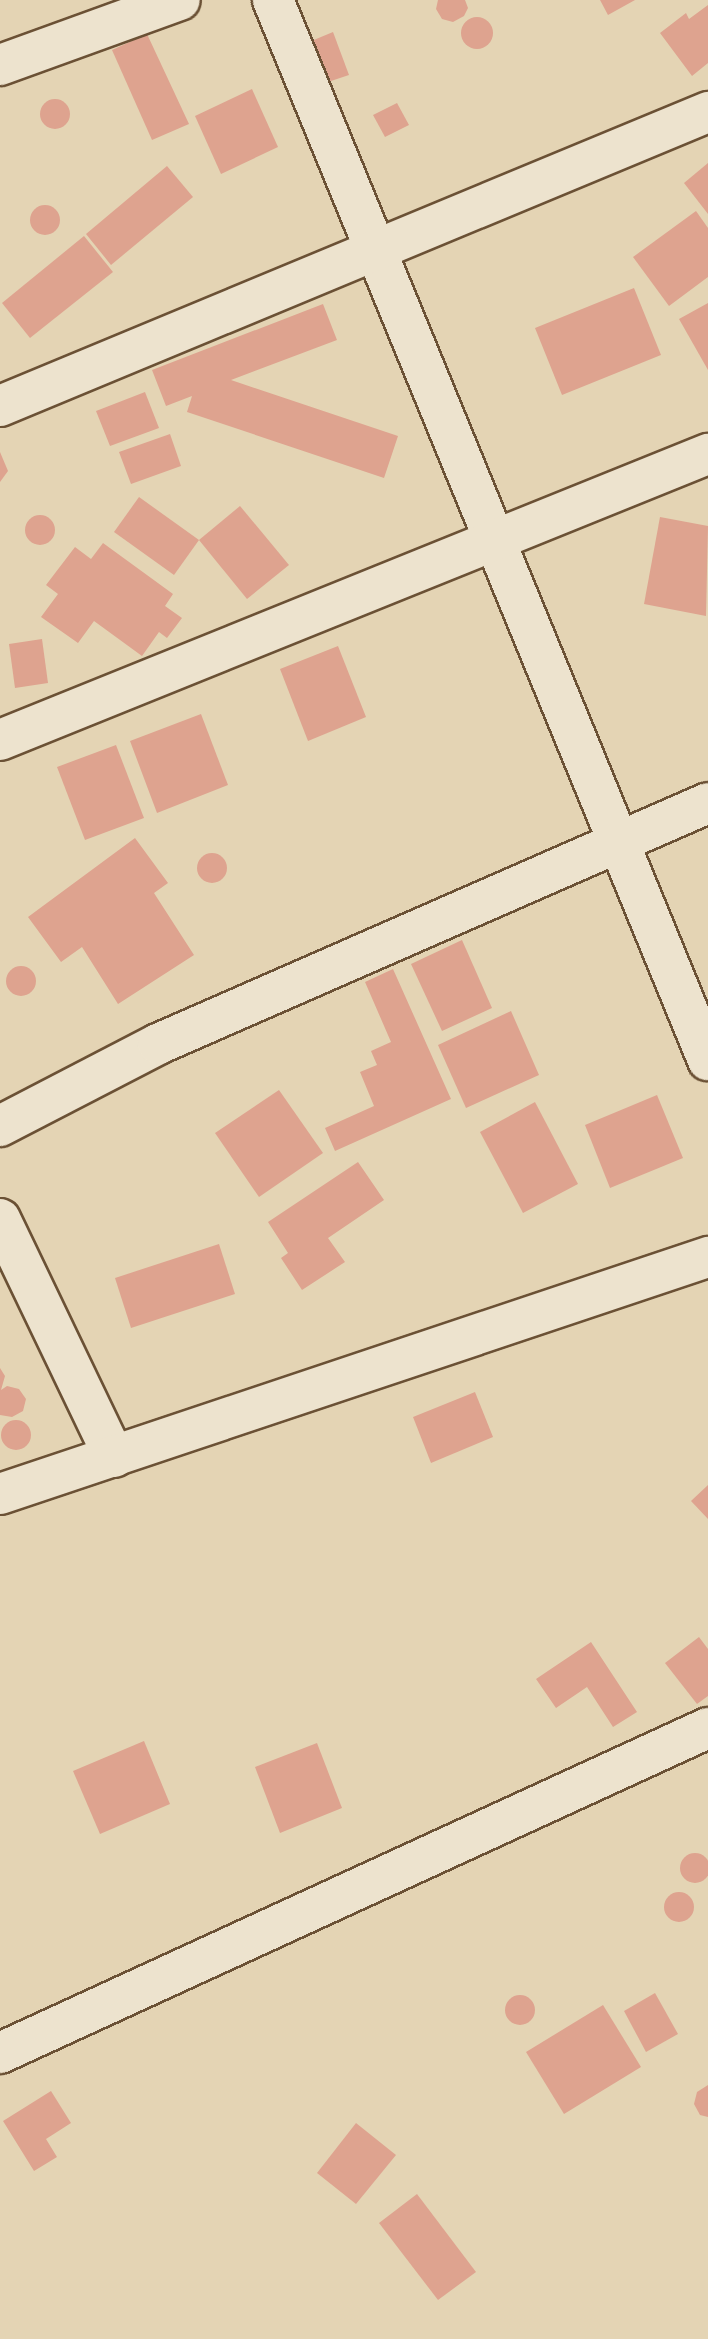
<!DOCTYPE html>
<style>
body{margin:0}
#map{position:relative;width:708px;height:2339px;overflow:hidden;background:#e4d4b4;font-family:"Libre Bodoni",serif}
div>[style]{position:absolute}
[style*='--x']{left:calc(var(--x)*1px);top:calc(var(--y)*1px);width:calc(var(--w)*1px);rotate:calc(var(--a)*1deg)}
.building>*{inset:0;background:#dea38f}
.round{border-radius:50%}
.roads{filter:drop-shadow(2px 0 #6b5135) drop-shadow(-2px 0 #6b5135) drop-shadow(0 2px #6b5135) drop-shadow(0 -2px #6b5135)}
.minor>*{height:40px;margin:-20px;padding:0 20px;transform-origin:20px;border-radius:20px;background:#ede3ce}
span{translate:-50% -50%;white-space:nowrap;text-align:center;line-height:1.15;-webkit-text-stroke:6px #ede3ce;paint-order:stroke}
</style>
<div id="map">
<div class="building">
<i style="clip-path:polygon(438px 0,465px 0,468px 8px,464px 16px,453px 22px,442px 19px,436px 9px)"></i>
<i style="clip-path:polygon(600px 0,635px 0,608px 15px)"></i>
<i style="clip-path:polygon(708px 5px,708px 63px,692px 76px,660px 33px,686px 13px,689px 19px)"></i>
<i class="round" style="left:461px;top:17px;width:32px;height:32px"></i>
<i style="clip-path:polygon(333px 32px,349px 75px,325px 83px,309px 42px)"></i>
<i style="clip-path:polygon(147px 34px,189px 124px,152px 140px,112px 50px)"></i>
<i style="clip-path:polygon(252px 89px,278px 147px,221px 174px,195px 116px)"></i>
<i class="round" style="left:40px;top:99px;width:30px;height:30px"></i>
<i style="clip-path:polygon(397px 103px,409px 125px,385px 137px,373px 115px)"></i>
<i style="clip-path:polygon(708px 163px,708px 214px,684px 183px)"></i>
<i style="clip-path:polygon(167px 166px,193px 197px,111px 265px,86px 234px)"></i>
<i class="round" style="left:30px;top:205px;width:30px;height:30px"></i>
<i style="clip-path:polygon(696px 211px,708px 228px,708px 277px,669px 306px,633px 257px)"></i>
<i style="clip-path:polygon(84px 236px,113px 272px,30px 338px,2px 303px)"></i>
<i style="clip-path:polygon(634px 288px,661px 355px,562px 395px,535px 328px)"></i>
<i style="clip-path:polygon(708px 303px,708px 370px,679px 319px)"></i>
<i style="clip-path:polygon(323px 304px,337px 340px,231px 380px,398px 436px,384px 478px,187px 412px,192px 396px,166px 406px,152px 370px)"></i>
<i style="clip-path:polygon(145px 392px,159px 428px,110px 446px,96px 411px)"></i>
<i style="clip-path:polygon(170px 434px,181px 466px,131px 484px,119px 452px)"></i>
<i style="clip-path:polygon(0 452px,8px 471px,0 482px)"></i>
<i style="clip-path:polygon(139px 497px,199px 540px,174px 575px,114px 532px)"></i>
<i style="clip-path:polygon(240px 506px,289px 565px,247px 599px,199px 540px)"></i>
<i class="round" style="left:25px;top:515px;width:30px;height:30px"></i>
<i style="clip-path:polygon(660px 517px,708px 526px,706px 616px,644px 604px)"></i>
<i style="clip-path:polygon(103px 543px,173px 594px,165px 606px,182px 618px,167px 638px,159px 632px,142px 656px,94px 621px,78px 643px,41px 617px,58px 594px,46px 585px,75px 547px,91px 559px)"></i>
<i style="clip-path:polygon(42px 639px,48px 683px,15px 688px,9px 644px)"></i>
<i style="clip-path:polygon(338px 646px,366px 717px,308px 741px,280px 669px)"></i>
<i style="clip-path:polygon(201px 714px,228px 785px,157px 813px,130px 741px)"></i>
<i style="clip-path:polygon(116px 745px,144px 818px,85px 840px,57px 767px)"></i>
<i style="clip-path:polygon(135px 838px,168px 883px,154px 893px,194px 955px,118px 1004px,82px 947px,61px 962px,28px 917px)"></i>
<i class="round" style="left:197px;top:853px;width:30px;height:30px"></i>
<i style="clip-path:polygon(462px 940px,492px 1008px,442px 1031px,411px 964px)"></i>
<i class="round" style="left:6px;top:966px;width:30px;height:30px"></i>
<i style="clip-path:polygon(393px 969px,451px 1099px,335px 1151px,325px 1128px,374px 1106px,360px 1072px,377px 1065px,371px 1051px,391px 1042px,365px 982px)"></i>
<i style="clip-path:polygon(511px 1011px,539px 1075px,466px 1108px,438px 1045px)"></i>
<i style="clip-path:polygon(279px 1090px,323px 1153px,259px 1197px,215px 1133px)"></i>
<i style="clip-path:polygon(657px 1095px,683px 1158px,610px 1188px,585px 1125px)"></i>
<i style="clip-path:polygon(535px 1102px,578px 1184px,523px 1213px,480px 1132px)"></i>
<i style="clip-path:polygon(358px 1162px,384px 1200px,328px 1238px,345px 1262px,302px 1290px,281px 1258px,288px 1253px,268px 1222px)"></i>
<i style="clip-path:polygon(219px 1244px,235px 1294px,131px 1328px,115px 1278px)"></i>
<i style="clip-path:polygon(0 1368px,5px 1376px,1px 1390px,7px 1386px,19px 1389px,26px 1399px,23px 1411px,12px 1417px,0 1415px)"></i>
<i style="clip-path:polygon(475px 1392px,493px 1437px,431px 1463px,413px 1417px)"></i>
<i class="round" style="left:1px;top:1420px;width:30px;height:30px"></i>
<i style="clip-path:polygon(708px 1485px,708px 1519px,691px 1501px)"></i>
<i style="clip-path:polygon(699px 1637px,708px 1649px,708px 1696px,697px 1704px,665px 1663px)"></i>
<i style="clip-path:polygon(591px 1642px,637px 1712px,613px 1727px,587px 1687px,556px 1708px,536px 1679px)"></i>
<i style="clip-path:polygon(144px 1741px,170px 1804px,100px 1834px,73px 1771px)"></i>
<i style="clip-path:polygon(317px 1743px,342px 1808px,280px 1833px,255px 1767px)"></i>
<i class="round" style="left:680px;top:1853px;width:30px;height:30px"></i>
<i class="round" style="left:664px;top:1892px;width:30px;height:30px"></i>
<i style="clip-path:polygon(655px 1993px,678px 2034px,646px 2052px,624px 2011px)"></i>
<i class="round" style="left:505px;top:1995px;width:30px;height:30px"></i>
<i style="clip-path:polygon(603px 2005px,641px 2067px,564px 2114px,526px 2052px)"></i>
<i style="clip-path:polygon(708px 2085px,708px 2117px,700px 2115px,694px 2104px,697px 2092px)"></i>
<i style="clip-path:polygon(51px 2091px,71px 2123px,46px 2139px,57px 2157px,34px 2171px,3px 2121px)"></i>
<i style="clip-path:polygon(356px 2123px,396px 2155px,356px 2204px,317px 2173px)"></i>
<i style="clip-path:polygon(417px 2194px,476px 2272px,438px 2300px,379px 2223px)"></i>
</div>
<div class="roads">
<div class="minor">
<i style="--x:273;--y:0;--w:1146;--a:67.69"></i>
<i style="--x:0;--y:65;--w:191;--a:-19.9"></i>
<i style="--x:0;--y:406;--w:767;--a:-22.55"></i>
<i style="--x:0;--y:740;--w:764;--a:-22"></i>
<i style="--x:0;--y:1126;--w:178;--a:-27.4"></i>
<i style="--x:158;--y:1044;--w:600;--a:-23.66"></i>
<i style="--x:0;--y:1219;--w:264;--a:64.4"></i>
<i style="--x:0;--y:1494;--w:747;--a:-18.51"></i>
<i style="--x:0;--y:2053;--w:779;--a:-24.66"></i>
</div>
</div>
</div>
